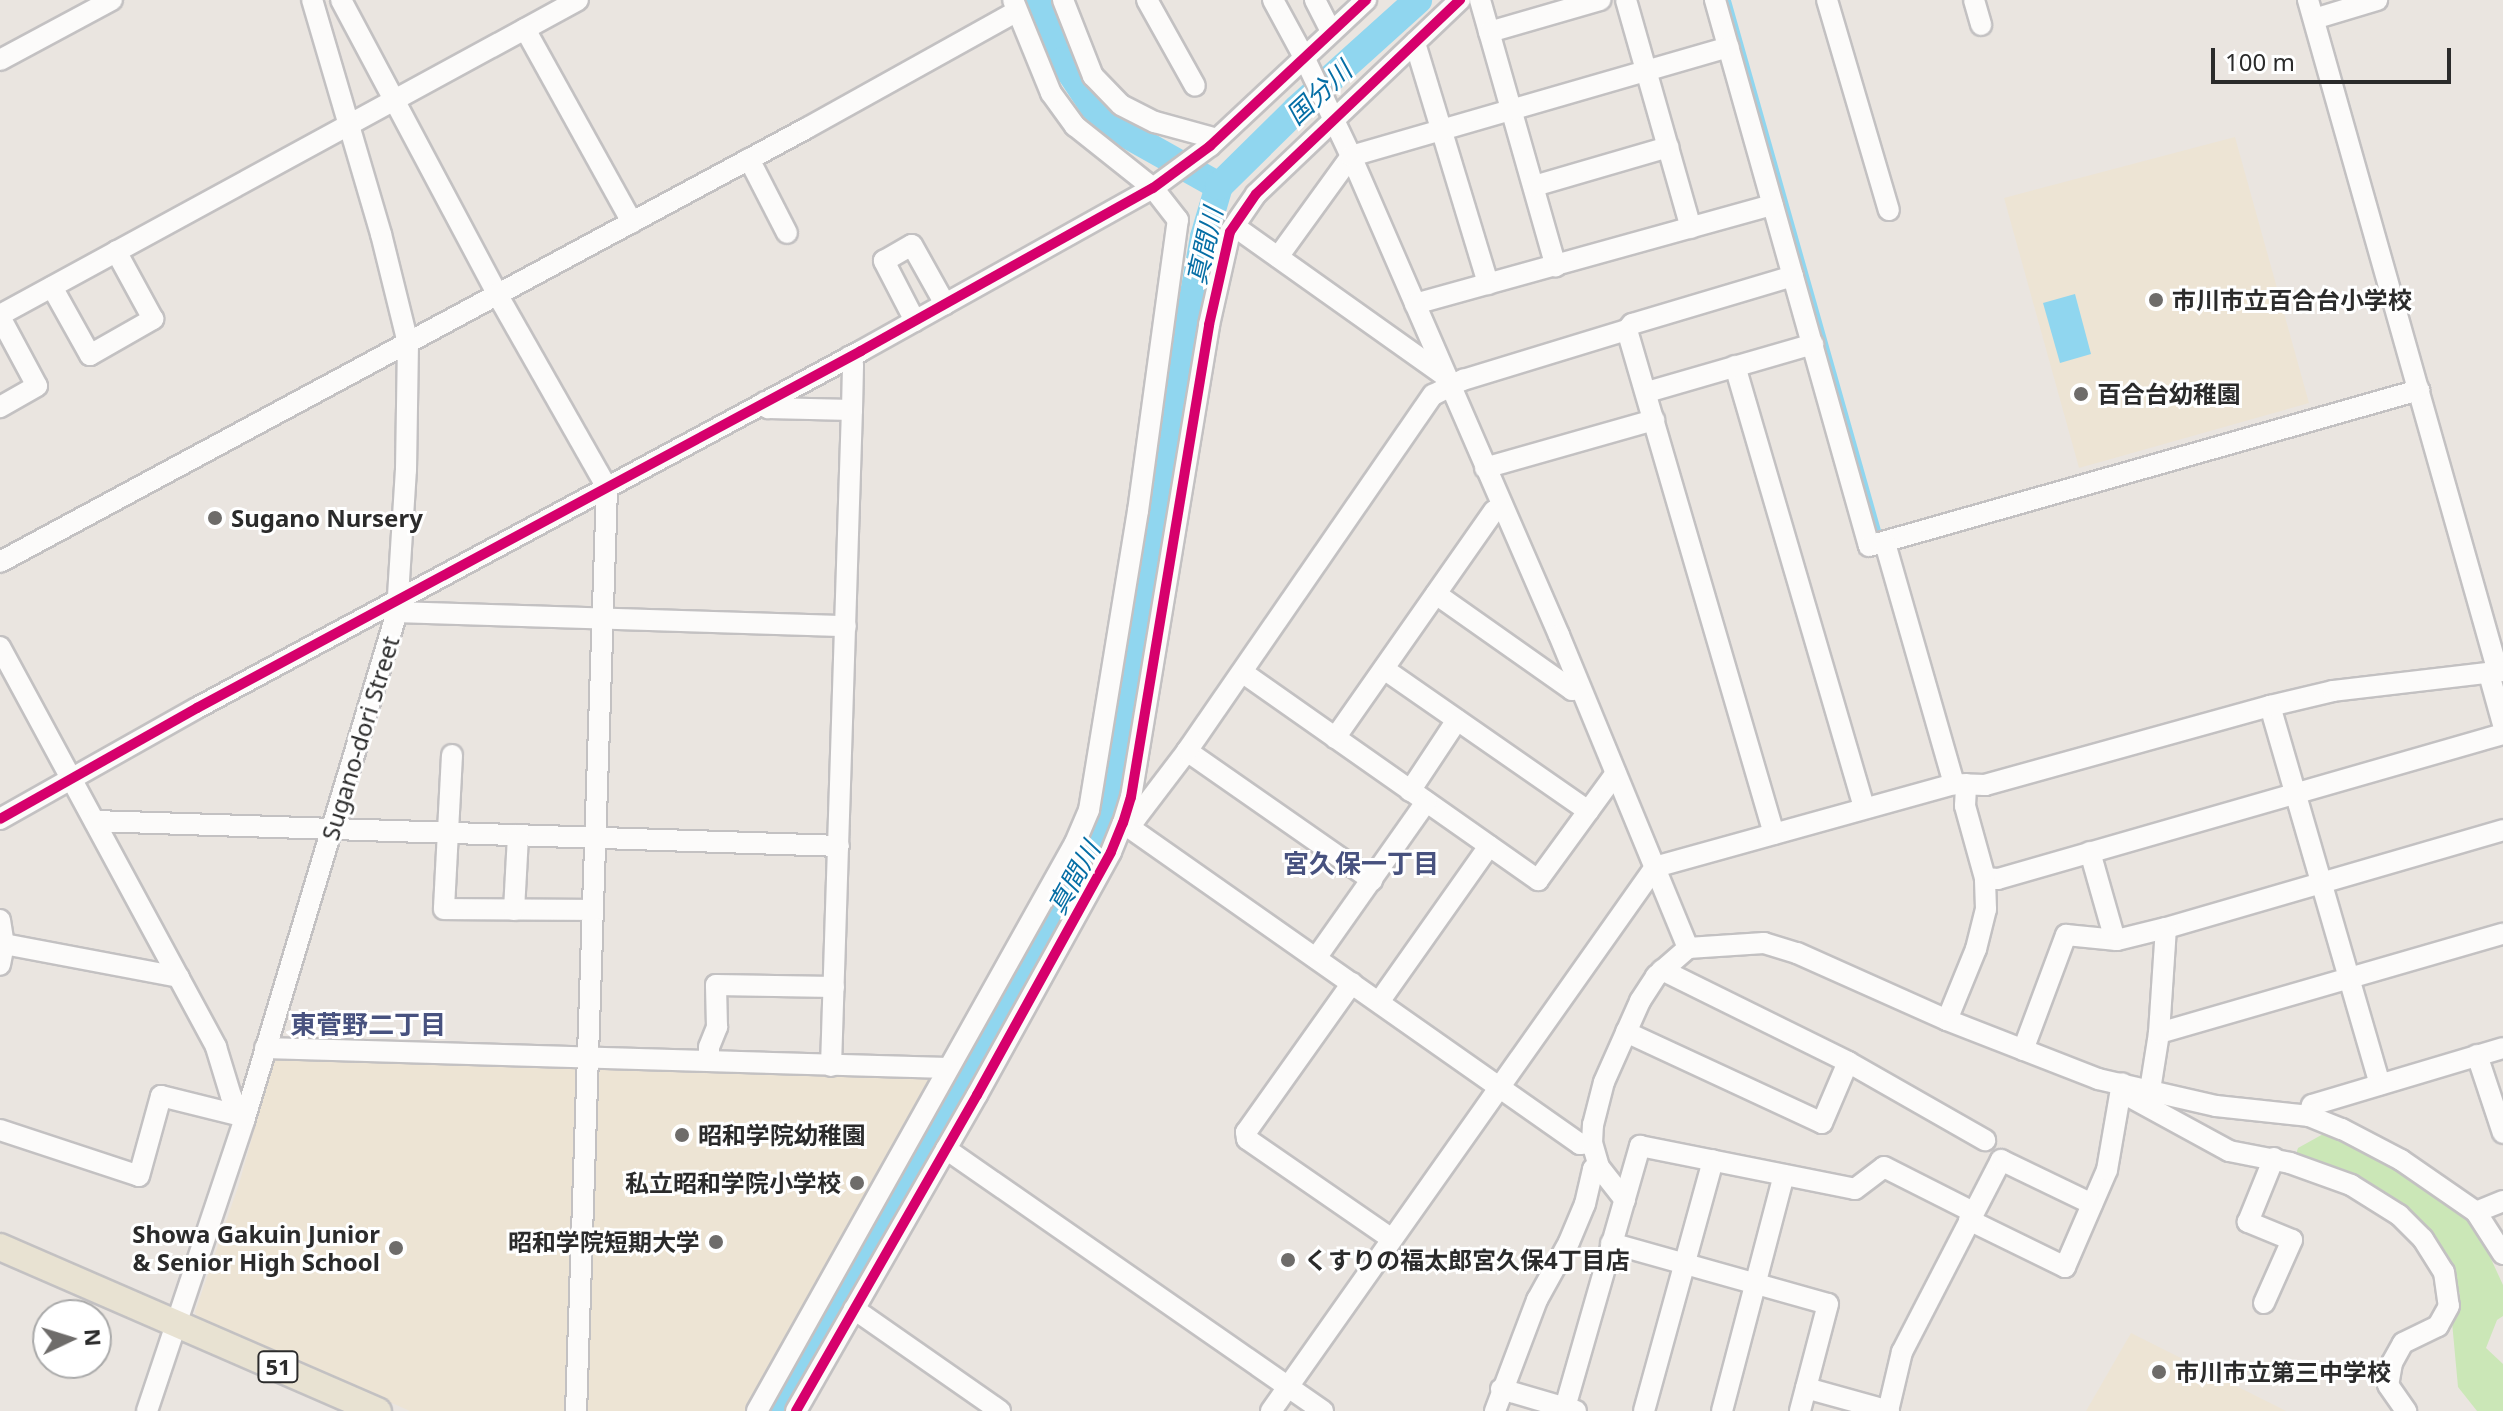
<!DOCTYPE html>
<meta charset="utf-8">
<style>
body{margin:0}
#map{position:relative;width:2503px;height:1411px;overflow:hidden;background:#eae5e0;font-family:"Noto Sans","Noto Sans JP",sans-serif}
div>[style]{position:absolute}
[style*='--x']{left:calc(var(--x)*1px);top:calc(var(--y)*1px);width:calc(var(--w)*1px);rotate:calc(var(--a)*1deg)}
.education>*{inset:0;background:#ede4d4}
.green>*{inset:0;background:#cbe7b7}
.water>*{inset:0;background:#90d6ef}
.stream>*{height:5px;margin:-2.5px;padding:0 2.5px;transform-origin:2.5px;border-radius:2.5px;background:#90d6ef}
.river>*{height:28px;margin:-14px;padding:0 14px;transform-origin:14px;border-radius:14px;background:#90d6ef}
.roads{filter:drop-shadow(2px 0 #c3c1c2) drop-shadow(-2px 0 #c3c1c2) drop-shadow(0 2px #c3c1c2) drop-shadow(0 -2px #c3c1c2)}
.minor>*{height:20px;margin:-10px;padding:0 10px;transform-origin:10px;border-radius:10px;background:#fcfbfa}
.major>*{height:26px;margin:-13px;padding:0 13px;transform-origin:13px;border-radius:13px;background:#e8e2d2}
.cycleway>*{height:10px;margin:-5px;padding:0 5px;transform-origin:5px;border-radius:5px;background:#d6006c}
.dots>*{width:22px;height:22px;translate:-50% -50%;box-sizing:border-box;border:4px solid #fff;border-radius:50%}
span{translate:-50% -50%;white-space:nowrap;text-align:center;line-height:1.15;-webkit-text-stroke:6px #fff;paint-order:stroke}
.shield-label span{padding:2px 6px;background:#fff;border:2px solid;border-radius:6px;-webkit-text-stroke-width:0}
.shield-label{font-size:22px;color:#2b2b2b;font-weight:700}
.poi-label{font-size:24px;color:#2b2b2b;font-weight:700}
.left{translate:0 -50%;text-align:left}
.right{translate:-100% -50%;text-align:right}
.street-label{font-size:24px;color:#2b2b2b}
.water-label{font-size:26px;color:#056ea5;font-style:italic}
.neighbourhood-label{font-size:26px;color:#48527f;font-weight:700}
.north{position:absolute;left:32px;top:1299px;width:80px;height:80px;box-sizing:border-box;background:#fff;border:2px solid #aaa;border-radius:50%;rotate:86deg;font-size:22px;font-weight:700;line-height:32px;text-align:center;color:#2b2b2b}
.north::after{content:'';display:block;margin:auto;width:28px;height:36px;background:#6e6c6a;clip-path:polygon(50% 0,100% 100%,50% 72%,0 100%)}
.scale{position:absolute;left:2211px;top:48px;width:240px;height:36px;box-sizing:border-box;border:4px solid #2b2b2b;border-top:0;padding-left:10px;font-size:24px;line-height:28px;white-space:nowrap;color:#2b2b2b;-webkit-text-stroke:6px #fff;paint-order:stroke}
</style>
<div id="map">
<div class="education">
<i style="clip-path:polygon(2235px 137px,2309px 403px,2079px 468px,2004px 198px)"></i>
<i style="clip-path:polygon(276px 1053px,578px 1063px,571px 1411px,410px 1411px,197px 1317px,195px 1312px,239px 1184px)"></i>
<i style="clip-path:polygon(594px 1067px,936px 1073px,750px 1411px,581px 1411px)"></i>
<i style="clip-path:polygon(2131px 1333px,2286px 1411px,2086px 1411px)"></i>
</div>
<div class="green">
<i style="clip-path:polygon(2325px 1133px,2346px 1136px,2458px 1207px,2480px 1235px,2503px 1285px,2503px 1316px,2497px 1320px,2486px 1348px,2503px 1364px,2503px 1411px,2477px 1411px,2458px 1387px,2452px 1322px,2460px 1294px,2429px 1234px,2295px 1157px,2298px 1148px)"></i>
</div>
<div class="water">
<i style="clip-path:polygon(2075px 294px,2091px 354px,2060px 363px,2043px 303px)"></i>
</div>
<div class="stream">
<i style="--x:1728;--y:0;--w:551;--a:74.2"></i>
</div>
<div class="river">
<i style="--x:1037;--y:0;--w:66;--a:66.9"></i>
<i style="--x:1063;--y:61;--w:72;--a:56.3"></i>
<i style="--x:1103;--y:121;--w:133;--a:29.3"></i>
<i style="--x:772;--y:1411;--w:660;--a:-60.41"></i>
<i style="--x:1098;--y:837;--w:609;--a:-79.98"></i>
<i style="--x:1204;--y:237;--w:53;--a:-73.6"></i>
<i style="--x:1219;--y:186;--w:110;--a:-44.6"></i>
<i style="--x:1297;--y:109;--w:163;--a:-42"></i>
</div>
<div class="roads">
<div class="minor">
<i style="--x:341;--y:0;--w:333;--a:62"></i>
<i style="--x:497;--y:294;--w:223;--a:60.4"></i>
<i style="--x:607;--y:488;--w:924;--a:91.92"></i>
<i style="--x:1063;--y:0;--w:82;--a:68.5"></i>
<i style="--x:1093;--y:76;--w:40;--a:46"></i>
<i style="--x:1121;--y:105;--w:38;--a:27"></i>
<i style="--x:1155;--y:122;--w:64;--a:15.3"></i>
<i style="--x:1147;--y:0;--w:98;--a:60.8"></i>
<i style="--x:1273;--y:0;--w:65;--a:61.5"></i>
<i style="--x:1304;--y:57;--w:110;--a:64.6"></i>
<i style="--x:1351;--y:156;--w:522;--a:66.53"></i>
<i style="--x:1559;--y:635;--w:339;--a:67.6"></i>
<i style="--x:1315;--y:0;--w:36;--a:63"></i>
<i style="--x:1480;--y:0;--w:277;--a:74.1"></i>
<i style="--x:1626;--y:0;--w:237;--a:74.1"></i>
<i style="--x:1715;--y:0;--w:567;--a:74.25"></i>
<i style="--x:1869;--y:546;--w:572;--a:-15.84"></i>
<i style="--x:1827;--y:0;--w:219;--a:73.6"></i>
<i style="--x:1974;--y:0;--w:26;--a:74"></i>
<i style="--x:2308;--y:0;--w:698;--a:74.21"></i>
<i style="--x:2314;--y:19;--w:66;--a:-16.8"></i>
<i style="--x:525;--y:29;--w:221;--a:61"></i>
<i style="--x:1489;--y:32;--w:116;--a:-16.1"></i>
<i style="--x:1415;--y:43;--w:252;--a:73.1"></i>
<i style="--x:0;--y:60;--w:127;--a:-28.2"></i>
<i style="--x:749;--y:159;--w:83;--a:62.8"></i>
<i style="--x:1534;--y:186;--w:140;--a:-16.2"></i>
<i style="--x:1234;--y:226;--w:257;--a:35.4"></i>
<i style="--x:1278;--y:257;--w:125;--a:-54.1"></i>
<i style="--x:1351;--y:156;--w:393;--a:-16.1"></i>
<i style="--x:52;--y:287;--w:78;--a:60.8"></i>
<i style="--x:90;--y:355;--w:73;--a:-29.7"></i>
<i style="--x:153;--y:319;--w:77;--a:-118.6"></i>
<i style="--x:1415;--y:304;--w:371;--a:-15.5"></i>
<i style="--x:0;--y:315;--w:658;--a:-28.59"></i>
<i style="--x:0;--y:317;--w:78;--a:61.8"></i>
<i style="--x:37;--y:386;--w:43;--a:150.4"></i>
<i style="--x:915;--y:321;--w:68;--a:-117.3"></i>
<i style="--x:884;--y:261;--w:32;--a:-30"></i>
<i style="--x:912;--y:245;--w:68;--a:60.8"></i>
<i style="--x:1735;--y:366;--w:460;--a:73.7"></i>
<i style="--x:1647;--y:392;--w:173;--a:-16.1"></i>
<i style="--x:765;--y:402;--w:7;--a:63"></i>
<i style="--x:768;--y:408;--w:84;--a:1.4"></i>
<i style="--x:1485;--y:468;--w:176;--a:-15.9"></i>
<i style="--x:1885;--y:543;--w:251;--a:74"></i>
<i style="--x:0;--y:562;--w:916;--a:-28.27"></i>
<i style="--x:807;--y:128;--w:240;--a:-29.1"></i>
<i style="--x:1436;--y:594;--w:166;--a:35.2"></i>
<i style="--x:1572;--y:690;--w:7;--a:-8"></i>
<i style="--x:397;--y:612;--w:449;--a:1.8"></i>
<i style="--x:0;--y:647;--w:455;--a:61.6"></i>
<i style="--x:216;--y:1047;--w:51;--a:73"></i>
<i style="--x:231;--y:1096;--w:28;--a:63"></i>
<i style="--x:1384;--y:669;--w:249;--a:34.8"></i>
<i style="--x:1242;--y:672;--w:362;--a:35.1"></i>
<i style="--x:1538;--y:880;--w:132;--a:-53.9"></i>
<i style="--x:2489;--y:674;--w:52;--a:74.4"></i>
<i style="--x:2270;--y:706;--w:394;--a:73.8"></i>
<i style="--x:1335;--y:738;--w:277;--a:-55"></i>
<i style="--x:1494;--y:511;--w:9;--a:-27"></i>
<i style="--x:1187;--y:751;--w:226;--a:34.9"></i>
<i style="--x:452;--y:755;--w:154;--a:93"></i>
<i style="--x:444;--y:909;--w:149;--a:0.4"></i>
<i style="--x:1410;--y:791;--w:85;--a:-56.5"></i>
<i style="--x:0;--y:819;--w:226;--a:-29.4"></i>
<i style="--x:197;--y:708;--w:754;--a:-28.26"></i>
<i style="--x:861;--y:351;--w:334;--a:-29.2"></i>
<i style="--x:1153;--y:188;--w:71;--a:-36.4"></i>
<i style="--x:1210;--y:146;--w:214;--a:-43.1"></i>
<i style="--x:95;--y:821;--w:744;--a:1.92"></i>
<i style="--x:1774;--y:834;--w:525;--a:-106.26"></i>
<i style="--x:1627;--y:330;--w:8;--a:-50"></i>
<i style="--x:1632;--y:324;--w:168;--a:-16.6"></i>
<i style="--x:2090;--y:852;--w:91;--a:74.1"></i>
<i style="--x:1985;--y:878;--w:13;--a:4"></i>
<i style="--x:1998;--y:879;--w:525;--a:-16.02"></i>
<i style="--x:514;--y:910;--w:75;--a:-86.9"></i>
<i style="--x:0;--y:920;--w:24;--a:81"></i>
<i style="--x:4;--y:944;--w:21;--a:101"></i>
<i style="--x:4;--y:944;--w:178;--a:10.7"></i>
<i style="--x:1316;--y:958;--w:191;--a:-54.8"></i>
<i style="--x:1662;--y:970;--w:208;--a:26.3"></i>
<i style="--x:1848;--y:1062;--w:158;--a:29.7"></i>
<i style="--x:1352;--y:983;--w:183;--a:125.4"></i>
<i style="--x:1246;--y:1132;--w:7;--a:82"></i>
<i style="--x:1247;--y:1139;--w:176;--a:34.6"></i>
<i style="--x:1379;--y:1002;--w:191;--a:-54.8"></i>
<i style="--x:1947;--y:1020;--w:77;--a:-67.8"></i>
<i style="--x:1976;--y:949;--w:41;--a:-76"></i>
<i style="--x:1986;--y:909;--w:31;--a:-92"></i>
<i style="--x:1985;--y:878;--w:75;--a:-105.5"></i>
<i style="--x:1965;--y:806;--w:22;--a:-87"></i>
<i style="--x:1626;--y:1032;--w:216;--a:24.9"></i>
<i style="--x:1822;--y:1123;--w:66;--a:-66.9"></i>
<i style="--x:2159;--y:1033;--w:358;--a:-16.1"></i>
<i style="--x:265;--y:1048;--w:683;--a:1.68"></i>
<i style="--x:2023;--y:1050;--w:123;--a:-69.5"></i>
<i style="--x:2066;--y:935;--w:51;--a:5.6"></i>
<i style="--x:2117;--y:940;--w:50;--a:-13.8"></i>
<i style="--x:2166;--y:928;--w:351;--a:-16.2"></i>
<i style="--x:2477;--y:1055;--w:82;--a:71.6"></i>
<i style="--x:709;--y:1061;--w:14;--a:-90"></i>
<i style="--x:709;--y:1047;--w:22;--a:-68"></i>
<i style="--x:717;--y:1027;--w:42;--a:-91.4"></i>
<i style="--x:716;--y:985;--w:118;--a:1"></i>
<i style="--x:831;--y:1066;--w:656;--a:-88.17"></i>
<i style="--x:852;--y:410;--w:45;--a:-88.7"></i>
<i style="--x:853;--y:365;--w:9;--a:-117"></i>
<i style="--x:2150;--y:1090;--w:58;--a:-81"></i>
<i style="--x:2159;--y:1033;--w:105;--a:-86.2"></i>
<i style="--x:2121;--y:1092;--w:123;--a:28.6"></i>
<i style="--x:2229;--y:1151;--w:62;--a:11.1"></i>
<i style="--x:2290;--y:1163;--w:65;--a:19.8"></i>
<i style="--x:2351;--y:1185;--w:57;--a:32"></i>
<i style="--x:2399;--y:1215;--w:34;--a:45"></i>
<i style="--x:2423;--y:1239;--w:39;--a:58"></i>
<i style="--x:2444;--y:1272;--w:34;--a:82"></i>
<i style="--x:2449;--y:1306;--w:23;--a:119"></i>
<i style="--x:2438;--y:1326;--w:39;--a:154"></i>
<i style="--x:2403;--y:1343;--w:23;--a:119"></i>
<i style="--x:2392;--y:1363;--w:22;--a:100"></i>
<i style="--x:2388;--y:1385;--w:32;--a:55"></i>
<i style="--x:2309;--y:1116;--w:11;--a:-75"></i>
<i style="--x:2312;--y:1105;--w:199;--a:-16.6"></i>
<i style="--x:0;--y:1130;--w:146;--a:18.3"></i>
<i style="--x:139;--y:1176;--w:83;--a:-74.6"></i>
<i style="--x:161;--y:1096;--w:83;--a:13.9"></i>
<i style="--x:1592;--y:1143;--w:12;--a:175"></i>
<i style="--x:1580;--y:1144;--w:558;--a:-144.92"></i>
<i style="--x:1123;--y:823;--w:14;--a:-21"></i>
<i style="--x:1136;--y:818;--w:84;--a:-52.7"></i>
<i style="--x:1187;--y:751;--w:433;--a:-55.4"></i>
<i style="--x:1433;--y:395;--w:34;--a:-27"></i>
<i style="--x:1463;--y:380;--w:171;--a:-17"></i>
<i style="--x:946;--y:1149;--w:459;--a:34.8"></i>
<i style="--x:1625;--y:1200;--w:42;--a:-128.2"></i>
<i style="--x:1599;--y:1167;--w:25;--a:-106"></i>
<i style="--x:1592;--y:1143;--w:18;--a:-87"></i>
<i style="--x:1593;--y:1125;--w:44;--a:-75.7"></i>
<i style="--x:1604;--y:1082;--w:89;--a:-66"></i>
<i style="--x:1640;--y:1001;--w:30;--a:-57"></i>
<i style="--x:1656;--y:976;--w:43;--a:-41.2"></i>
<i style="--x:1688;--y:948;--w:76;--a:-3.8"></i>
<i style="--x:1764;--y:943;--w:34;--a:17"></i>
<i style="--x:1797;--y:953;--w:164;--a:24.1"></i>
<i style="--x:1947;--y:1020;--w:162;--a:21.3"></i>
<i style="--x:2098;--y:1079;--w:121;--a:12.9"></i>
<i style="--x:2216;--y:1106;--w:94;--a:6.1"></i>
<i style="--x:2309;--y:1116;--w:35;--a:22"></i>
<i style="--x:2342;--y:1129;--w:67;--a:27.7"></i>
<i style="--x:2401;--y:1160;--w:91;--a:34.7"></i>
<i style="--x:2476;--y:1212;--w:50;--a:57.3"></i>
<i style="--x:2476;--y:1212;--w:29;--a:-22"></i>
<i style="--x:1969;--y:1220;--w:107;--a:26.1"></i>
<i style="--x:2065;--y:1267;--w:106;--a:-66.6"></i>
<i style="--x:2107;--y:1170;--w:88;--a:-80.2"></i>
<i style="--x:1611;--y:1243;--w:225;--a:15.7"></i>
<i style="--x:1828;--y:1304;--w:111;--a:104.7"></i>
<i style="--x:2264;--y:1303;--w:69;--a:-66"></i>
<i style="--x:2292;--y:1240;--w:48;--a:-157.8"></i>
<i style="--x:2248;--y:1222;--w:69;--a:-67.9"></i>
<i style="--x:854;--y:1309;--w:178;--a:34.9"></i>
<i style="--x:1806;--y:1388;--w:86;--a:15.5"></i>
<i style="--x:1501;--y:1389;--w:78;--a:16.3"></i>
<i style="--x:147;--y:1411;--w:306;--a:-71.5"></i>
<i style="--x:244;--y:1121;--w:531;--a:-73.27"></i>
<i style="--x:397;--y:612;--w:142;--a:-86.4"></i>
<i style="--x:406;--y:470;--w:127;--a:-89.1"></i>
<i style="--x:408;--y:343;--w:112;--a:-103.9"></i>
<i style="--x:381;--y:234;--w:244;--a:-106.4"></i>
<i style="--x:757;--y:1411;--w:651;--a:-60.76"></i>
<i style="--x:1075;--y:843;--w:36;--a:-67"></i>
<i style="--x:1089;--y:810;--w:303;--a:-80.7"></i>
<i style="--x:1138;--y:511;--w:294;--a:-82.2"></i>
<i style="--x:1178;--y:220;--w:41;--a:-128"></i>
<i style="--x:1153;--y:188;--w:100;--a:-141.5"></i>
<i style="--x:1075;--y:126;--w:41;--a:-126"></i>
<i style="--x:1051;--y:93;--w:100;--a:-112.2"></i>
<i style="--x:796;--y:1411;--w:364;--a:-60.2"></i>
<i style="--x:977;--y:1095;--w:277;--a:-61.1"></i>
<i style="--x:1111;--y:852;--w:31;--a:-68"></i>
<i style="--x:1123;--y:823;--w:27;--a:-73"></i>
<i style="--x:1131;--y:797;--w:478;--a:-80.6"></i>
<i style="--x:1209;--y:325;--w:95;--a:-77.3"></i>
<i style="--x:1230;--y:232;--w:46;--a:-55.6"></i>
<i style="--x:1256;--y:194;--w:282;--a:-43.6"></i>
<i style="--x:1271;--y:1411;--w:666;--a:-54.78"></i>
<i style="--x:1655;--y:867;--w:310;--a:-15.5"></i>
<i style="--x:1954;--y:784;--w:31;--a:2"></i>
<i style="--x:1985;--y:785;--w:296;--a:-15.5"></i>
<i style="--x:2270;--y:706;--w:65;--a:-13.4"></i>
<i style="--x:2333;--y:691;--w:171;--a:-6.7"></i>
<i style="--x:1495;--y:1411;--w:119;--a:-69.3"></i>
<i style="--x:1537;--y:1300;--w:66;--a:-61.1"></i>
<i style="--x:1569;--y:1242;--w:41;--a:-67.2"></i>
<i style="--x:1585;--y:1204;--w:36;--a:-77"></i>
<i style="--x:1593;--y:1169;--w:6;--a:-18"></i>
<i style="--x:1564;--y:1411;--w:276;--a:-74"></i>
<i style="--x:1640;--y:1146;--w:219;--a:11.3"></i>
<i style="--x:1855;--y:1189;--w:36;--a:-37"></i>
<i style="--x:1884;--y:1167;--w:100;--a:26.8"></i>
<i style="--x:1644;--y:1411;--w:260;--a:-74.6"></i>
<i style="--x:1722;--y:1411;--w:244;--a:-75.3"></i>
<i style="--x:1888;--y:1411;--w:61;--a:-76.7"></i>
<i style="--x:1902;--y:1352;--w:216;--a:-62.7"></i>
<i style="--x:2001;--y:1160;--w:101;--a:25.8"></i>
</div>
<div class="major">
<i style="--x:0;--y:1247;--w:412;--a:23.5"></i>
</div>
</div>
<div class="cycleway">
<i style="--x:0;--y:819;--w:226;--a:-29.4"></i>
<i style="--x:197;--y:708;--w:754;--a:-28.26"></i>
<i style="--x:861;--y:351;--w:334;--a:-29.2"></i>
<i style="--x:1153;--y:188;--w:71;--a:-36.4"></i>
<i style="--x:1210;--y:146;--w:214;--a:-43.1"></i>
<i style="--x:796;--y:1411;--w:364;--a:-60.2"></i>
<i style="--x:977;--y:1095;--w:277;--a:-61.1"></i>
<i style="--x:1111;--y:852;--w:31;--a:-68"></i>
<i style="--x:1123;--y:823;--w:27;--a:-73"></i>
<i style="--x:1131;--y:797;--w:478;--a:-80.6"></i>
<i style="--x:1209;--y:325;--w:95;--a:-77.3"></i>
<i style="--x:1230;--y:232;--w:46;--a:-55.6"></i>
<i style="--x:1256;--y:194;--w:282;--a:-43.6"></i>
</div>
<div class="dots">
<i style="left:2156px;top:300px;background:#6e6c6a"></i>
<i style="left:2081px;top:394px;background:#6e6c6a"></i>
<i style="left:215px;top:518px;background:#6e6c6a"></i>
<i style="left:682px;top:1135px;background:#6e6c6a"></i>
<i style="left:857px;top:1183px;background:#6e6c6a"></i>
<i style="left:716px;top:1242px;background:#6e6c6a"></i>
<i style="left:396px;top:1248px;background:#6e6c6a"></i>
<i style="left:1288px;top:1260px;background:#6e6c6a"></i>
<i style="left:2159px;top:1372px;background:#6e6c6a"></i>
</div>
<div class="shield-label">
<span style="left:278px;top:1367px">51</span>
</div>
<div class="poi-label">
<span class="left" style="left:2172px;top:300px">市川市立百合台小学校</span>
<span class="left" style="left:2097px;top:394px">百合台幼稚園</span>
<span class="left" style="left:231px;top:518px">Sugano Nursery</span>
<span class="left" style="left:698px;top:1135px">昭和学院幼稚園</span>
<span class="right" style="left:841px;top:1183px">私立昭和学院小学校</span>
<span class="right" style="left:380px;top:1248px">Showa Gakuin Junior<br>&amp; Senior High School</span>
<span class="right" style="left:700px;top:1242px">昭和学院短期大学</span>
<span class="left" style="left:1304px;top:1260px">くすりの福太郎宮久保4丁目店</span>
<span class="left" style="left:2175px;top:1372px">市川市立第三中学校</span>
</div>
<div class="street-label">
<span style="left:360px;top:738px;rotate:-73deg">Sugano-dori Street</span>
</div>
<div class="water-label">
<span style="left:1319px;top:93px;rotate:-43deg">国分川</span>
<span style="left:1205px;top:246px;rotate:-77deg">真間川</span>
<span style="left:1074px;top:878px;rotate:-61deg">真間川</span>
</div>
<div class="neighbourhood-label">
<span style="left:1361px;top:864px">宮久保一丁目</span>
<span style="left:368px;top:1025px">東菅野二丁目</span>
</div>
<div class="north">N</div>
<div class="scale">100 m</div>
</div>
